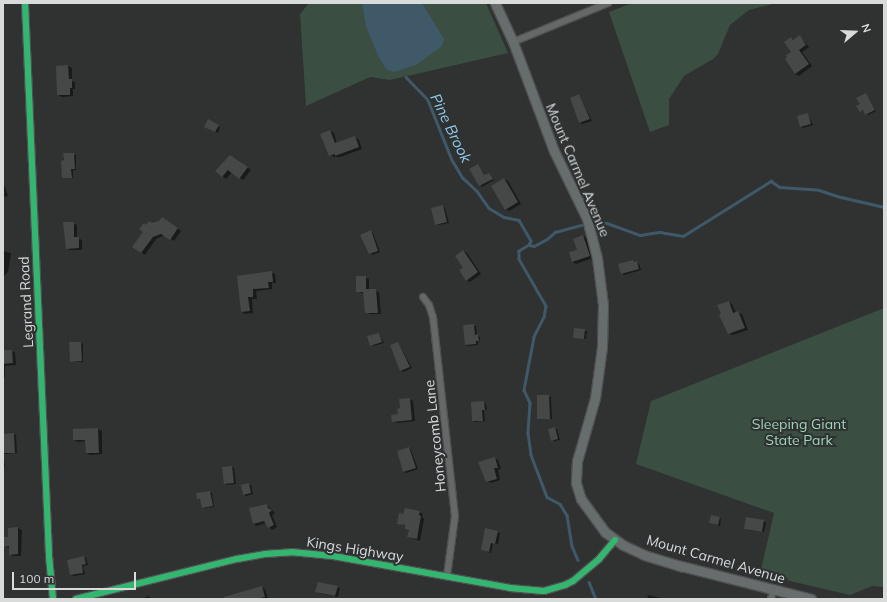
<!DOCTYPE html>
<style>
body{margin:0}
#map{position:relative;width:887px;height:602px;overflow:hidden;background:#303131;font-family:Mulish,sans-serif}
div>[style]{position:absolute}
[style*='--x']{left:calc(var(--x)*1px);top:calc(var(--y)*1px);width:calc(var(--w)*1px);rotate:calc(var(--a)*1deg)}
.green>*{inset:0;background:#3a4e42}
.water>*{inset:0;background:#3f5969}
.shadow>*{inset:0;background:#0007}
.stream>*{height:2.5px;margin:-1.25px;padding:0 1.25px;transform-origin:1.25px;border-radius:1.25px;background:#3f5969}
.building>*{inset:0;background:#464747}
.roads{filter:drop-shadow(1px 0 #4f5050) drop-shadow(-1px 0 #4f5050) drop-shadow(0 1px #4f5050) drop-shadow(0 -1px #4f5050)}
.street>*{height:6px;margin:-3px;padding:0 3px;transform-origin:3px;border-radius:3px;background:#666868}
.secondary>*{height:9px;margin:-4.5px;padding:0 4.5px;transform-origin:4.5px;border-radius:4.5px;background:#676c6c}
.cycleway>*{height:6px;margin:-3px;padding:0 3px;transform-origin:3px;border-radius:3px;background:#33b770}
span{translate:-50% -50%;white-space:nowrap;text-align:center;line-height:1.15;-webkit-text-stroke:4px #2f3232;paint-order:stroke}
.street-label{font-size:14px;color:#d9dbdb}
.park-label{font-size:14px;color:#9ed6b7}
.water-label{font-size:15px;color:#92caea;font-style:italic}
.frame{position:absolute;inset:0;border:4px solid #d9dbdb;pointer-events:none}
.north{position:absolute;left:835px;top:12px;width:40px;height:40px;-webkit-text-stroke:3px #2f3232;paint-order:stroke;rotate:71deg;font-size:11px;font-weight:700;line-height:16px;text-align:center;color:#d9dbdb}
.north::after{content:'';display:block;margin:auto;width:14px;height:18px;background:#d9dbdb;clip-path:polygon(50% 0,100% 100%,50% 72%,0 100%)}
.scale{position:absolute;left:12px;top:572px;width:124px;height:18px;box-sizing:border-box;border:2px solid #d9dbdb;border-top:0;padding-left:5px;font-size:12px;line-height:14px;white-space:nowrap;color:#d9dbdb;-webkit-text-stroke:3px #2f3232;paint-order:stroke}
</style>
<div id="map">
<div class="green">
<i style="clip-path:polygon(309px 3px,486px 3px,508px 53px,390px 80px,370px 77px,306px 106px,300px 14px)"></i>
<i style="clip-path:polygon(632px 3px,777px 3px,749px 10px,730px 25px,718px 54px,713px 59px,684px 76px,669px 99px,669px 125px,650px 132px,609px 12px)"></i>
<i style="clip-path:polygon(884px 308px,884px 587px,872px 586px,850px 595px,760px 574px,774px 513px,636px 464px,651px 401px)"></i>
</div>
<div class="water">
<i style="clip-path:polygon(362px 3px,422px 3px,444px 39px,442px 46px,416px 65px,394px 72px,387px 70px,379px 58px,366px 26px)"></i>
</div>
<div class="shadow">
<i style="clip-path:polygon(800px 36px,809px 47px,802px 52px,812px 66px,799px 76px,795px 74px,791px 38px,794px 40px)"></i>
<i style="clip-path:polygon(68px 66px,72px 68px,72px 81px,75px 82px,75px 89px,73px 89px,73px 96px,62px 97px,58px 95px,57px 67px)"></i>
<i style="clip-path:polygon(866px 94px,876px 111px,868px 115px,865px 111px,861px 111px,861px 104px)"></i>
<i style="clip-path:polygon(579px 95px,592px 121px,582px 124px,580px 123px,571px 98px)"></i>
<i style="clip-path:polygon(808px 114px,813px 125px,803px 128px,801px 126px)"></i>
<i style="clip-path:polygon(208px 121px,220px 127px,218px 133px,206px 127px)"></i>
<i style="clip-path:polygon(330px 131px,334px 133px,337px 144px,355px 137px,359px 140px,362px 149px,340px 157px,334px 157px,330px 155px)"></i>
<i style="clip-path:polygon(64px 154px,76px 155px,76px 170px,73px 170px,73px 178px,63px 177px)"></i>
<i style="clip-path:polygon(236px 159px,251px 170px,243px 180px,232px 172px,226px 179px,216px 171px)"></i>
<i style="clip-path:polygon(478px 165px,485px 176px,489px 174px,494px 180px,482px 187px,471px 170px)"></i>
<i style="clip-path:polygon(504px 179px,508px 181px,521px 204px,509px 211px,506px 209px)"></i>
<i style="clip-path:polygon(3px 181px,8px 196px,3px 197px)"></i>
<i style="clip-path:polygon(443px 206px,445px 208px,449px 223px,438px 225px,436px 224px)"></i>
<i style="clip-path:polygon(166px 220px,181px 231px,174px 241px,165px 235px,156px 239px,145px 255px,134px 247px,147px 226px)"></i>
<i style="clip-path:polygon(73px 223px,77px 225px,77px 238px,82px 240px,82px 250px,70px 250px,66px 248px)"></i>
<i style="clip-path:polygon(370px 232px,373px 233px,380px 252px,372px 255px,361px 235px)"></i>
<i style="clip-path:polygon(583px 236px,587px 238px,593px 258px,576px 264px,573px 262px)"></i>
<i style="clip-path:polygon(3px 251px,11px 253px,8px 272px,3px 277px)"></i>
<i style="clip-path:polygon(463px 251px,467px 253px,481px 274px,470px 282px,466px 280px)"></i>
<i style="clip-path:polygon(633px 261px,639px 264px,641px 270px,624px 275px,622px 273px)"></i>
<i style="clip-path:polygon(271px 272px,275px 274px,276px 283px,272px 283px,272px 289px,256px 291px,257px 299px,252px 299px,253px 313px,245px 314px,242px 312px,238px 277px)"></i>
<i style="clip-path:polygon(365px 277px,369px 279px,369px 290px,379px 292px,381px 314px,370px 314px,366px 312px,364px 294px,357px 291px)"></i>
<i style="clip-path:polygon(729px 302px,732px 304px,736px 313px,742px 314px,748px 330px,733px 335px,729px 333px)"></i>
<i style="clip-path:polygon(474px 325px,476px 326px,477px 335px,480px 337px,480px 341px,478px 342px,478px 345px,468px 346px,465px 345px)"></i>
<i style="clip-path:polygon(575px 329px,587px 331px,586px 339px,574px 337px)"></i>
<i style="clip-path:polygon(379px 334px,384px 343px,373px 346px,371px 345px)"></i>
<i style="clip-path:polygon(81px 343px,83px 344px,83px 362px,73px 362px,71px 361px)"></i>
<i style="clip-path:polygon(398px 343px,412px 368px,403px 372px,401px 370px)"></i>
<i style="clip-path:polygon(3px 351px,12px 351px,15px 353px,16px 365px,5px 366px,5px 377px,3px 377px)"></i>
<i style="clip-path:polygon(538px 396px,551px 397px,552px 419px,538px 418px)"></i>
<i style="clip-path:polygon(410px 399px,413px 401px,415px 421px,397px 423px,393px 421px)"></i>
<i style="clip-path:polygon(484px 402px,486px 404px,487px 410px,484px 410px,485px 421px,475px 422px,473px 421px,472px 403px)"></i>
<i style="clip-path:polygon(555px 428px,557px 429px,560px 440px,554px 441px,552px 440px)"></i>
<i style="clip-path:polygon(98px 429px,102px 431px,102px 454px,90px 455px,87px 453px,86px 441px,78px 442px,74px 440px)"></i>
<i style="clip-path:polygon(14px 434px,16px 435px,17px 453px,3px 454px,4px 435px)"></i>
<i style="clip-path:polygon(409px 448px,411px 450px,418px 469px,406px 473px,404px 472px)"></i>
<i style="clip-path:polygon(495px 458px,498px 460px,501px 469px,498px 470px,500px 480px,491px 483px,487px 481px)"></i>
<i style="clip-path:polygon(3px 459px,4px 459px,5px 467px,3px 467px)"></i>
<i style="clip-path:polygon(232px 467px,234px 468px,236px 484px,227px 485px,225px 484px)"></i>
<i style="clip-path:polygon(248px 484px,251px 485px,253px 494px,246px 496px,244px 495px)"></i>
<i style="clip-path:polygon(210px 492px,212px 493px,214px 507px,205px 508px,203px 507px,202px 500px,198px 499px)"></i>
<i style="clip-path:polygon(267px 505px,275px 513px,272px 515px,277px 527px,272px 530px,266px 523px,257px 526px,253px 524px)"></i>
<i style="clip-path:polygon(419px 512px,423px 514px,422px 517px,424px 519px,420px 541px,408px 537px,410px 531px,406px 528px,406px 526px,398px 523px)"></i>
<i style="clip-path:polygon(719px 518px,721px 519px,720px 526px,710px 523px)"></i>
<i style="clip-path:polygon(763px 521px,766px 522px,764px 532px,747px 530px)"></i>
<i style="clip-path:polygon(18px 528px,22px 530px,21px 556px,13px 556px,10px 554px,10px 548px,3px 546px,3px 538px,9px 538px)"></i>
<i style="clip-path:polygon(486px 529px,500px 533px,498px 544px,493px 543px,491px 553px,482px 550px)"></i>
<i style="clip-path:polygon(84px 557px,86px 558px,88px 565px,83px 566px,85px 574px,74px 576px,71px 575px,68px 560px)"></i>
<i style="clip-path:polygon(262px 587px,265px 589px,268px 599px,231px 599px)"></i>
<i style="clip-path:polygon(337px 587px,340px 588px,338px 597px,319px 593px)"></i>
<i style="clip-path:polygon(648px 595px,665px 599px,666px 599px,647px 599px)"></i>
<i style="clip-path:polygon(149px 596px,151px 599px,141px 599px)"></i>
</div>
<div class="stream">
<i style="--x:406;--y:77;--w:32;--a:46"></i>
<i style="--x:428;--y:100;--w:65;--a:68.2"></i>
<i style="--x:452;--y:160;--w:21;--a:59"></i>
<i style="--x:463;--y:178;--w:19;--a:43"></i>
<i style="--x:477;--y:191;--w:21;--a:55"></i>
<i style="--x:489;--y:208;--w:17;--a:31"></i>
<i style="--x:504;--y:217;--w:15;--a:11"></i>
<i style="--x:519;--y:220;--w:24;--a:60"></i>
<i style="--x:531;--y:241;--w:4;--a:117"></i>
<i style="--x:529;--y:245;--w:12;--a:149"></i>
<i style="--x:519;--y:251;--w:8;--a:90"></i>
<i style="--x:519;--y:259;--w:54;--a:60.1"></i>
<i style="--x:546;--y:306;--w:11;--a:100"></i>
<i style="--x:544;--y:317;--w:22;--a:117"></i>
<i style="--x:534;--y:337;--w:54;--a:100.7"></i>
<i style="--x:524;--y:390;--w:14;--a:65"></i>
<i style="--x:530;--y:403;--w:30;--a:94"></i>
<i style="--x:528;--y:433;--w:22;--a:82"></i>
<i style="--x:531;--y:455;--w:45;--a:69.1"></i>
<i style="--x:547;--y:497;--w:15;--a:28"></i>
<i style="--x:560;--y:504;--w:13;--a:58"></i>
<i style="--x:567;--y:515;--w:31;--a:81"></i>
<i style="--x:572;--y:546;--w:15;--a:67"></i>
<i style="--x:595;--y:222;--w:12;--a:5"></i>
<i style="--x:607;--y:223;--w:35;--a:20"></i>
<i style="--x:640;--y:235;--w:20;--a:-9"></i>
<i style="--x:660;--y:232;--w:23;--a:10"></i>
<i style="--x:683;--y:236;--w:104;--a:-32"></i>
<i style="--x:771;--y:181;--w:11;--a:34"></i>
<i style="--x:780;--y:187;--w:39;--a:4"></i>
<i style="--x:819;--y:190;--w:23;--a:18"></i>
<i style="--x:841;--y:197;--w:44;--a:13.1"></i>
<i style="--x:529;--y:245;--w:5;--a:11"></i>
<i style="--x:534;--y:246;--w:15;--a:-28"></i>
<i style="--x:547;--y:239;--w:11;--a:-41"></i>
<i style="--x:555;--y:232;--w:27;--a:-15"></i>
<i style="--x:589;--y:582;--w:18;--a:68"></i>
</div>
<div class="building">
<i style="clip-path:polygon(800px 35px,806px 45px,799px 50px,809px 64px,795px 74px,785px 59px,787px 57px,786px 55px,791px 52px,784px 42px,791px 37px,793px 40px)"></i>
<i style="clip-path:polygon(68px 65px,69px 79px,72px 79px,72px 88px,70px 88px,70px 95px,57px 95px,56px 66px)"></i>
<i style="clip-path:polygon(866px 93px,875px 110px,865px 115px,863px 110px,860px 112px,856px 106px,860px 104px,856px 98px)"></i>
<i style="clip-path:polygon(579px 94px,590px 119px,579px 123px,570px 98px)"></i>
<i style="clip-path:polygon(808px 113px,811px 124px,800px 127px,797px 116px)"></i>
<i style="clip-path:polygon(208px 119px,219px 125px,215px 132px,204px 127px)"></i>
<i style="clip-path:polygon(330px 130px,335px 143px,355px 136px,359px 147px,335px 156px,335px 154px,329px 156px,320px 134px)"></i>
<i style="clip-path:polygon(63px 153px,74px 153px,75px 169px,71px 169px,72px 178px,62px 178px,61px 161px,64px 160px)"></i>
<i style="clip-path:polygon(230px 155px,248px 167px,239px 179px,228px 170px,222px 177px,215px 171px)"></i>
<i style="clip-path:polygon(478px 164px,484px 175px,489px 173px,493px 179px,479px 186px,469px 169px)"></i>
<i style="clip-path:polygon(504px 178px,518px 202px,505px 210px,491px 186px)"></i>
<i style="clip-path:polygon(443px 205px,447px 222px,435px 225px,431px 208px)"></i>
<i style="clip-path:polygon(162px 217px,178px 228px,170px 240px,161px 234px,153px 237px,141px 253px,132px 247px,143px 232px,139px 229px,144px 223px,146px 225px,149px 221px,152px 223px,159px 221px)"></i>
<i style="clip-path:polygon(63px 222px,74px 222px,74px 237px,79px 237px,79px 248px,66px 249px)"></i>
<i style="clip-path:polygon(371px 230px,378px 251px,369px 254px,360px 235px)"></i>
<i style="clip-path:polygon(583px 235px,590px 256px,572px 262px,569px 252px,577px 250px,573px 239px)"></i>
<i style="clip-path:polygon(463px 250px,478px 272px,466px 281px,459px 270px,463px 268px,455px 256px)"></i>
<i style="clip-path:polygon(633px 260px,634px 262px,637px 261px,639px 269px,621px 274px,618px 264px)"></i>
<i style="clip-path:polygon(272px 271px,273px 282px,268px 282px,269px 288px,253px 289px,253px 297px,248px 297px,250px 311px,241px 312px,237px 276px)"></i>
<i style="clip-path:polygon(356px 276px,366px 276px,366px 289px,376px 289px,378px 313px,365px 313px,363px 292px,356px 292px)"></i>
<i style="clip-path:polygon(729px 301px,733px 313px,738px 311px,745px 328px,728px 334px,719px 315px,721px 314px,717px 305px)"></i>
<i style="clip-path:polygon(474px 324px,475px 335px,478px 334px,479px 341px,476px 341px,476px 344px,465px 345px,463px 325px)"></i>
<i style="clip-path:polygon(574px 328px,585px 329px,584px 339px,573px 338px)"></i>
<i style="clip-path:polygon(379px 333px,382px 342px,370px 346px,367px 336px)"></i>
<i style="clip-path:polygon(69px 342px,81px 342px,82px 361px,70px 362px)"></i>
<i style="clip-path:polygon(398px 342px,410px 367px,400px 371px,390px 345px)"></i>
<i style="clip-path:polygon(3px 350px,12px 350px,13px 363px,3px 364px)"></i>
<i style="clip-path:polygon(537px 395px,549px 395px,550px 419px,537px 419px)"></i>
<i style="clip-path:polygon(410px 398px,412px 420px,392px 422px,391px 415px,398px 414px,397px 409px,400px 408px,399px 399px)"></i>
<i style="clip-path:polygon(484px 401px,485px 410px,482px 410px,483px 421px,472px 421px,471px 402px)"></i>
<i style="clip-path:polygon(555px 427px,558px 439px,551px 441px,548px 429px)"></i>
<i style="clip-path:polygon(98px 428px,99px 453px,86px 453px,85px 440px,73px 440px,73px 429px)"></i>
<i style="clip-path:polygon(14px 433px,15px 453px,3px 453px,3px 434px)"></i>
<i style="clip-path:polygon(409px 447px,416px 468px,403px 472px,397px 451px)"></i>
<i style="clip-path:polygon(495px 457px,498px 468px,494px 468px,497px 479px,486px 482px,478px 462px)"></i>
<i style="clip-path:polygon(232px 466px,234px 483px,224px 484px,222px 467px)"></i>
<i style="clip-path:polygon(249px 483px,251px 493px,243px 495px,241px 485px)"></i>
<i style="clip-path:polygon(210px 491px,213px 506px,202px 508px,200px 499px,197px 499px,196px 493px)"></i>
<i style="clip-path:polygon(267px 504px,268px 508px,272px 510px,269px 513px,274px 525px,268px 528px,264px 521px,253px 524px,249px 508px)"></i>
<i style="clip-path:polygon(405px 508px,420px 511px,419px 515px,421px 516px,417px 539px,407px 537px,409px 530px,405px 529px,405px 525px,397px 524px,399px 513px,403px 514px)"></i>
<i style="clip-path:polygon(711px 515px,720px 517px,718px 525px,709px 523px)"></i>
<i style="clip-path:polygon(746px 517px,764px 520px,762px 532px,744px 529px)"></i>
<i style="clip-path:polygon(18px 527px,18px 554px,9px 555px,9px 546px,3px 547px,3px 537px,8px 537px,8px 528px)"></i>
<i style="clip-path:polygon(485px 528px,498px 531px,495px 544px,491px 543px,489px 552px,481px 550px)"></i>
<i style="clip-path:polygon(84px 556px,86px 564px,82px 565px,83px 573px,70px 575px,67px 560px)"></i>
<i style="clip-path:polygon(318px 582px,338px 586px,335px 596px,315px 592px)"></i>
<i style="clip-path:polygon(262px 586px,265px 597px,256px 599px,224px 599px,224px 597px)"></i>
</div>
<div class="roads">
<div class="street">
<i style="--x:25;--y:3;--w:554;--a:87.51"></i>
<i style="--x:49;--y:556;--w:43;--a:84.7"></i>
<i style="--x:513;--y:42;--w:103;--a:-22.3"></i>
<i style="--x:423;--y:297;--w:10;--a:53"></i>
<i style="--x:429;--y:305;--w:13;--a:72"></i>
<i style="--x:433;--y:317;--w:200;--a:83.7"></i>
<i style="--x:455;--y:516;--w:61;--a:97.6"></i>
<i style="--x:76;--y:599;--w:166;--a:-14"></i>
<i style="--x:237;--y:559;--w:28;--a:-10"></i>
<i style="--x:265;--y:554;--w:26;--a:-4"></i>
<i style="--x:291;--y:552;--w:42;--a:5.4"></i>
<i style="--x:333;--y:556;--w:180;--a:10.2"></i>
<i style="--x:510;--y:588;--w:34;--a:5"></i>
<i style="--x:544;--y:591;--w:22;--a:-16"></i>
<i style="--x:565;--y:585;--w:9;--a:-27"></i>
<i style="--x:573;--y:581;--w:34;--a:-40"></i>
<i style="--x:599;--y:559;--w:25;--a:-50"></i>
<i style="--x:771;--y:599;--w:9;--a:-77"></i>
</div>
<div class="secondary">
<i style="--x:495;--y:3;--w:43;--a:65.2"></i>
<i style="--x:513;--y:42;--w:116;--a:69.4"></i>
<i style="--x:554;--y:151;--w:76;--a:64.1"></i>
<i style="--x:587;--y:219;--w:40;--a:75.6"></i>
<i style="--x:597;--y:258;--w:47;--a:82.7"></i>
<i style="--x:603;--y:305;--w:42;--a:91.4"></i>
<i style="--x:602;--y:347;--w:51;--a:97.8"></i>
<i style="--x:595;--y:398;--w:66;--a:105.9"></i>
<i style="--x:577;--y:461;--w:22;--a:93"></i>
<i style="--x:576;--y:483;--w:17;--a:73"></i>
<i style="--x:581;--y:499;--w:41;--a:54"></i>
<i style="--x:605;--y:532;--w:22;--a:36"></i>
<i style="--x:623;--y:545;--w:23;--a:25"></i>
<i style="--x:644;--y:555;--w:39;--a:17"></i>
<i style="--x:681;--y:566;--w:134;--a:14.2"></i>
</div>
</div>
<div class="cycleway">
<i style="--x:25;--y:3;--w:554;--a:87.51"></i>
<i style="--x:49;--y:556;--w:43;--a:84.7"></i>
<i style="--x:76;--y:599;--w:166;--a:-14"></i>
<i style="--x:237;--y:559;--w:28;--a:-10"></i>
<i style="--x:265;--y:554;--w:26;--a:-4"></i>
<i style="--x:291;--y:552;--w:42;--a:5.4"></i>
<i style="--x:333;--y:556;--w:180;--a:10.2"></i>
<i style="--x:510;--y:588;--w:34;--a:5"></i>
<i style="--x:544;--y:591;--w:22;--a:-16"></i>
<i style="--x:565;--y:585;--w:9;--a:-27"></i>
<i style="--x:573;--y:581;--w:34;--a:-40"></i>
<i style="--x:599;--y:559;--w:25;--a:-50"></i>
</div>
<div class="street-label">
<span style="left:578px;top:170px;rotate:67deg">Mount Carmel Avenue</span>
<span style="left:26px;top:302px;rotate:-93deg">Legrand Road</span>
<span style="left:435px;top:436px;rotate:-96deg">Honeycomb Lane</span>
<span style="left:355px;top:549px;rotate:9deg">Kings Highway</span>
<span style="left:716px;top:559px;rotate:16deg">Mount Carmel Avenue</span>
</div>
<div class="park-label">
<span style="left:799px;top:432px">Sleeping Giant<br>State Park</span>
</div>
<div class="water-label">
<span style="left:451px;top:128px;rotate:64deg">Pine Brook</span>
</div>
<div class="frame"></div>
<div class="north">N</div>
<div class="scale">100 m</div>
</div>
